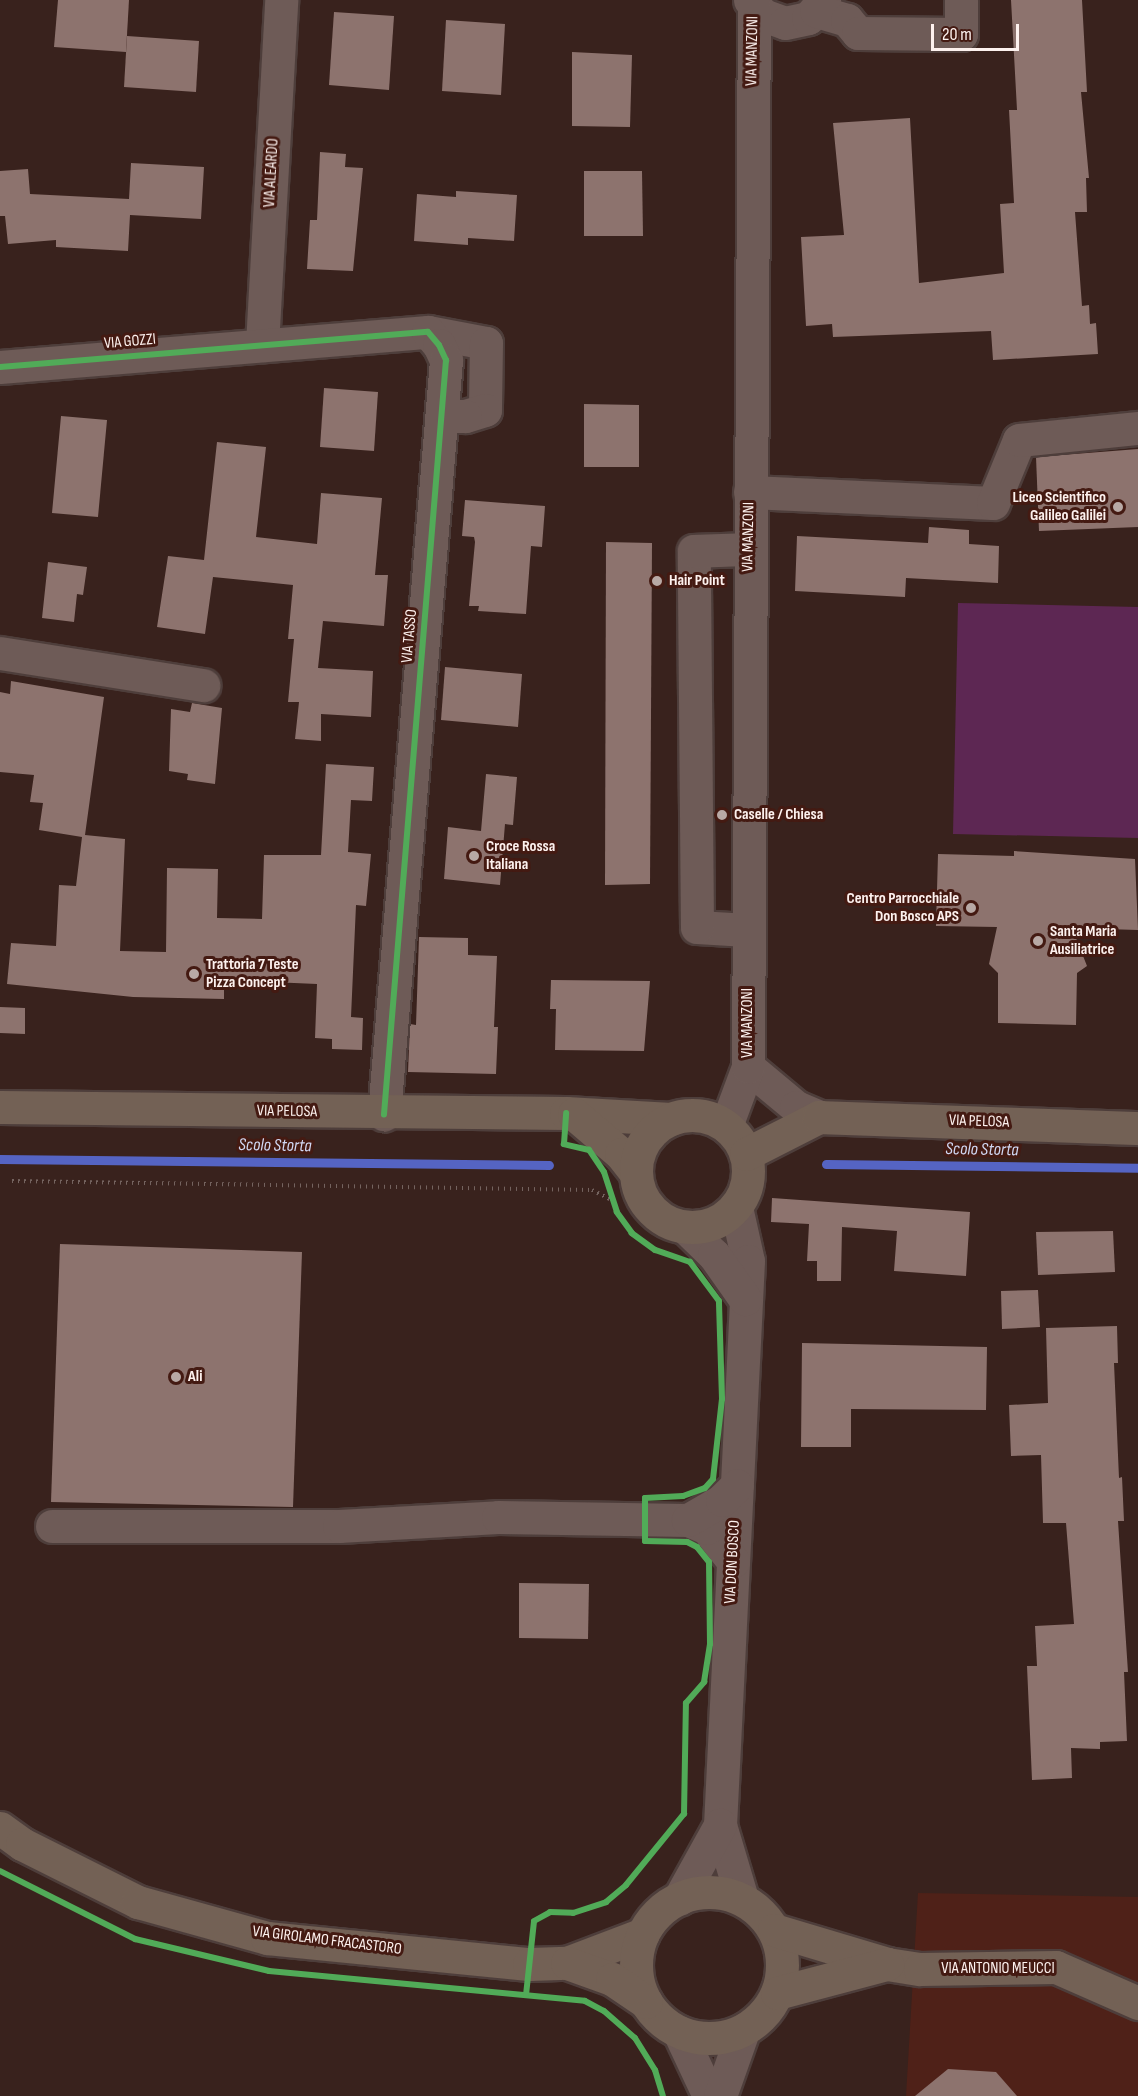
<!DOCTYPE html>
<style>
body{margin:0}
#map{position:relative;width:1138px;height:2096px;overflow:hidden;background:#39221d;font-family:"Sofia Sans Condensed",sans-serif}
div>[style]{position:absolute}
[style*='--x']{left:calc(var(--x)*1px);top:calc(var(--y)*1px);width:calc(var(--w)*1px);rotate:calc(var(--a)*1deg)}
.built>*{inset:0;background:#4f2118}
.green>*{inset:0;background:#5d2753}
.stream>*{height:9px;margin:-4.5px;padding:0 4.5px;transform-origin:4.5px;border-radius:4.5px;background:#5564c3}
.building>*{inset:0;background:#8d736e}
.path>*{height:4px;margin-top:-2px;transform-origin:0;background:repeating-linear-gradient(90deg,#74635f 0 1.5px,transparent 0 6px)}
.roads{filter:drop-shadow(2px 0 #4e3e3b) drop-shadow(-2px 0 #4e3e3b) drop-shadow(0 2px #4e3e3b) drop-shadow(0 -2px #4e3e3b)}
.minor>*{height:33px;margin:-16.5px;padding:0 16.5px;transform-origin:16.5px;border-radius:16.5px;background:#6e5b57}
.major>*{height:33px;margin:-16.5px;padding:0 16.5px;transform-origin:16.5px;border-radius:16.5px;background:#736155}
.major>.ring{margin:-16.5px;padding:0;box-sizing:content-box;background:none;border:33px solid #736155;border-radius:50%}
.cycleway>*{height:6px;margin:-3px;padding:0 3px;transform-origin:3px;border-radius:3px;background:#51ab58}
.dots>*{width:16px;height:16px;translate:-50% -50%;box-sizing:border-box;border:3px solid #441a12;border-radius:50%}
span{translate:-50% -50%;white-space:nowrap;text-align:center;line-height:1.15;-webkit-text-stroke:6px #441a12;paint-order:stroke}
.street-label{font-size:16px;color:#fdf1ee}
.poi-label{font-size:16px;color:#fdf1ee;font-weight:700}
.right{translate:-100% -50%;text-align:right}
.left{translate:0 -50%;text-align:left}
.water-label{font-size:18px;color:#d1d8f4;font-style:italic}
.scale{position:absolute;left:931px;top:24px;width:88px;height:27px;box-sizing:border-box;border:3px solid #fdf1ee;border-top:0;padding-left:8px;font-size:18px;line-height:21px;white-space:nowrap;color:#fdf1ee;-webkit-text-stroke:4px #441a12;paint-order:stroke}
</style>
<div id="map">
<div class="built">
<i style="clip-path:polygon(918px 1893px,1138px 1897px,1138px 2096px,906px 2096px)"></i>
</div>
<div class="green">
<i style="clip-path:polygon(958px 603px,1138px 607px,1138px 838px,953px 834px)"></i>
</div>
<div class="stream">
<i style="--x:0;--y:1159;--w:549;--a:0.63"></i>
<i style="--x:826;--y:1164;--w:312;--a:0.7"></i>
</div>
<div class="building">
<i style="clip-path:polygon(58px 0,129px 0,126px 52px,54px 47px)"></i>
<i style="clip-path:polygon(1011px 0,1082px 0,1087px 92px,1081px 92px,1089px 178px,1086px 178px,1087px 212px,1075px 212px,1082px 306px,1089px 305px,1090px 324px,1096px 323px,1098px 354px,993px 360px,991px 331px,833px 337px,832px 324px,806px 326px,801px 237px,844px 235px,833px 123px,910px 118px,919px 283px,1004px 273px,1000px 204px,1014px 203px,1009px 110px,1017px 110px)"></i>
<i style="clip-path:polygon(334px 12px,394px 16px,389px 90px,329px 85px)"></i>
<i style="clip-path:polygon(446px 20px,505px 24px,501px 95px,442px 91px)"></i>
<i style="clip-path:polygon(127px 36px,199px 41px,196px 92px,124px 87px)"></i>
<i style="clip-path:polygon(572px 52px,632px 55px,630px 127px,572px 126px)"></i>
<i style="clip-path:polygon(320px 152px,346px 154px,345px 167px,363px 168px,353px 271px,307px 269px,310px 220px,317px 220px)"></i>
<i style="clip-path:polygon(131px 163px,204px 167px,201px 219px,130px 215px,128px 251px,56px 247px,56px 240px,8px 244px,5px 216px,0 216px,0 171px,28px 169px,30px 194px,129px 199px)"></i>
<i style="clip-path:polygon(584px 171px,642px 171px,643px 236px,584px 236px)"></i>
<i style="clip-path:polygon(456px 191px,517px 195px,514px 241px,468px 238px,468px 245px,414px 241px,417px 194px,456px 197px)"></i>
<i style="clip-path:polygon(324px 388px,378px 392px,374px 451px,320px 447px)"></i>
<i style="clip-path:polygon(584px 404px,639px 405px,639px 467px,584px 467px)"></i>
<i style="clip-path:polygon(61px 416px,107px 420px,98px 517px,52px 513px)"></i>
<i style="clip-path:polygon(217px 442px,266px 447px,256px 537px,317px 544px,321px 493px,382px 498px,375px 575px,388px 575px,384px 626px,323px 621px,318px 668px,373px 671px,371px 717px,321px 714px,321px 741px,295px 739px,299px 702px,288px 702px,294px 639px,288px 639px,293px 585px,213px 577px,205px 634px,157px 627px,168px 556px,204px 560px)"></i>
<i style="clip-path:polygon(1138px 449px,1138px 527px,1039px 531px,1036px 457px)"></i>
<i style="clip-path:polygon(465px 500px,545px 506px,542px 547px,531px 546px,526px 614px,478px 611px,479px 606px,469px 606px,475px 542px,474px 537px,462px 536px)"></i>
<i style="clip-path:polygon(929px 527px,969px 530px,969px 544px,999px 546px,998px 583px,906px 578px,905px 597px,795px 591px,797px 536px,928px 543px)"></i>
<i style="clip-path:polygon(606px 542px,652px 543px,650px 884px,605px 885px)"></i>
<i style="clip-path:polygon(48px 562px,87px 567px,83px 595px,77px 594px,74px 622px,42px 618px)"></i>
<i style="clip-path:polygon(445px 667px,522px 674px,518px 727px,441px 720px)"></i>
<i style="clip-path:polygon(11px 681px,104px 697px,85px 835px,125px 839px,120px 951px,166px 952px,167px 868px,218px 869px,217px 918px,262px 919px,264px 855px,321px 855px,326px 764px,374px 767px,372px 801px,351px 800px,348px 852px,371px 854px,366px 906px,356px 905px,351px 1017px,363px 1018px,362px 1050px,332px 1049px,332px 1039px,315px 1038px,317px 984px,224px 980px,224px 999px,133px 997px,7px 984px,11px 943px,56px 946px,59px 885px,76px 886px,82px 837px,39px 830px,43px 803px,30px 802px,34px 775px,0 772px,0 692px,10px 694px)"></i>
<i style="clip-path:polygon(192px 703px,222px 708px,215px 784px,187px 780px,188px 774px,169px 771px,171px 709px,190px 712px)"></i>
<i style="clip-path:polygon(486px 774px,517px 777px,513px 825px,505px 824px,500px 885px,444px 879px,448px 827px,481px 831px)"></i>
<i style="clip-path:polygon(1014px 851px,1135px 859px,1138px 930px,1072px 928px,1087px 966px,1077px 973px,1076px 1025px,998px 1023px,998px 973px,989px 964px,997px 927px,936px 926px,938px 854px,1014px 856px)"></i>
<i style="clip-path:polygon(419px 937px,468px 938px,468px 955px,497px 956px,494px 1027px,498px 1027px,496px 1074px,408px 1072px,410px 1024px,416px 1025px)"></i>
<i style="clip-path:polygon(551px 980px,650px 981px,644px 1051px,555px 1050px,556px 1009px,550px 1009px)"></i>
<i style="clip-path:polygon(0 1007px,25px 1008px,25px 1034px,0 1033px)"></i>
<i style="clip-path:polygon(772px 1198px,970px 1212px,966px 1276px,894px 1271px,897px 1231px,842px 1227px,841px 1281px,817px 1281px,817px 1261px,807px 1261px,809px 1224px,771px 1222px)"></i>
<i style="clip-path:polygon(1113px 1231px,1115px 1272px,1038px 1275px,1036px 1232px)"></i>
<i style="clip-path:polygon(60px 1244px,302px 1252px,293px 1507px,51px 1502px)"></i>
<i style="clip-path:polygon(1038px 1290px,1040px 1327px,1002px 1329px,1001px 1291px)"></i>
<i style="clip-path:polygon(1117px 1326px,1118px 1363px,1114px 1363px,1119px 1478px,1122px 1477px,1124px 1521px,1118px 1521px,1128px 1672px,1124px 1672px,1127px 1741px,1100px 1742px,1100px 1749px,1071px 1748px,1072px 1778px,1032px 1780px,1027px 1666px,1037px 1666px,1035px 1626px,1074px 1624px,1066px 1523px,1043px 1523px,1041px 1455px,1011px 1456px,1009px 1405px,1048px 1403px,1046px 1328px)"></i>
<i style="clip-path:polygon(802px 1343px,987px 1347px,986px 1410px,851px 1409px,851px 1447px,801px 1447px)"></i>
<i style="clip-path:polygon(519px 1583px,589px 1584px,588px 1639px,519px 1638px)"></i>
<i style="clip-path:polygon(948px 2069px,996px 2072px,1017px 2096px,915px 2096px)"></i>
</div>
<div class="path">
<i style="--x:12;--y:1181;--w:580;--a:0.89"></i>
<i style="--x:592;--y:1190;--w:25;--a:27"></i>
</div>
<div class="roads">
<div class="minor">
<i style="--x:750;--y:0;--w:20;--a:49"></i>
<i style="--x:763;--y:15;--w:23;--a:20"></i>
<i style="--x:785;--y:23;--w:24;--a:-12"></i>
<i style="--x:808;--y:18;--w:24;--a:-48"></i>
<i style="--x:816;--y:11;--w:32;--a:16"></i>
<i style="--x:847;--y:20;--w:17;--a:50"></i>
<i style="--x:858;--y:33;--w:103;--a:0.6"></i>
<i style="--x:961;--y:34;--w:34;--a:-90"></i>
<i style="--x:428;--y:332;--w:59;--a:10.7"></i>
<i style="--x:486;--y:343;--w:67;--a:90.9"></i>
<i style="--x:485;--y:410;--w:21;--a:163"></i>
<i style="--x:465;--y:416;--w:23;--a:180"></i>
<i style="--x:262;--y:345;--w:346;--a:-86.8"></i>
<i style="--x:0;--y:367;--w:429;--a:-4.7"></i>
<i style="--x:428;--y:332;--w:17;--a:50"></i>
<i style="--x:439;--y:345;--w:17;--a:65"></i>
<i style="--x:446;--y:360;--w:757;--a:94.7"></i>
<i style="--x:750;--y:492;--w:243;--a:2.6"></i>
<i style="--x:993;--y:503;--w:68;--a:-67.6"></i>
<i style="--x:1019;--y:440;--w:120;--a:-5.8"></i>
<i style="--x:0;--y:653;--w:206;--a:9"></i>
<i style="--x:747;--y:930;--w:50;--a:-176.6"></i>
<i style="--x:697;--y:927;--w:376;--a:-90.5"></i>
<i style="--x:694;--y:551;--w:55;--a:-2.1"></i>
<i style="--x:748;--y:1067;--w:62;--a:39.8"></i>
<i style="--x:796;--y:1107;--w:25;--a:23"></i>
<i style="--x:726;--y:1126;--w:63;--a:-69.6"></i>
<i style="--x:748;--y:1067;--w:1060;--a:-89.68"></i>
<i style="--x:736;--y:1207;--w:55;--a:77.5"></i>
<i style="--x:748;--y:1261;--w:565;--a:92.84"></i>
<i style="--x:720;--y:1825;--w:77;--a:73.4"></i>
<i style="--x:685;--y:1227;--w:40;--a:44"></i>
<i style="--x:714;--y:1255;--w:54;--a:54.8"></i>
<i style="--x:52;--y:1526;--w:287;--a:0"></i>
<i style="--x:339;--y:1526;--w:159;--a:-3.2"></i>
<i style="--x:498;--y:1517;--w:190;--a:0.9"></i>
<i style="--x:733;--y:1561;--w:42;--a:-128.2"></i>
<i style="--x:707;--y:1528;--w:21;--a:-157"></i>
<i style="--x:688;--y:1520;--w:39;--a:-30"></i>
<i style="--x:722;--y:1500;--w:21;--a:-45"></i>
<i style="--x:679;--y:1899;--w:85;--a:-61"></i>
<i style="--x:679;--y:2032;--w:71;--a:64.9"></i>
<i style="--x:720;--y:2096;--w:69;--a:-70.5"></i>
</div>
<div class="major">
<i style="--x:0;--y:1107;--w:566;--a:0.61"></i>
<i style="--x:566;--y:1113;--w:105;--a:3.3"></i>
<i style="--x:574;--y:1114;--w:62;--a:40.4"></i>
<i style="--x:621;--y:1154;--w:23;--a:52"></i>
<i class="ring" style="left:636px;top:1115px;width:79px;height:79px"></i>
<i style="--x:746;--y:1154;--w:82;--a:-26.9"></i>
<i style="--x:819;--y:1117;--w:319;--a:2"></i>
<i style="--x:0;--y:1828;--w:27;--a:36"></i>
<i style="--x:22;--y:1844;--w:130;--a:26.6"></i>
<i style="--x:138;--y:1902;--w:134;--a:15.6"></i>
<i style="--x:267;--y:1938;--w:263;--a:5.7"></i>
<i style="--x:529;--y:1964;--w:38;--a:-2"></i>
<i style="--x:567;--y:1963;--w:81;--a:-20.9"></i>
<i class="ring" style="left:636px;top:1892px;width:113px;height:113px"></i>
<i style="--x:774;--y:1930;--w:118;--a:16.7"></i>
<i style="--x:887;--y:1964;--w:33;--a:9"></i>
<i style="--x:920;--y:1969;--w:136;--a:-0.8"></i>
<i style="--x:1056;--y:1967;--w:90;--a:23.7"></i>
<i style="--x:567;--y:1963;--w:48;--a:19.6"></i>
<i style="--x:612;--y:1979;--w:41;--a:34.1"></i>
<i style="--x:777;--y:1993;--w:114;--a:-14.8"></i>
</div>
</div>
<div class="cycleway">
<i style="--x:0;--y:367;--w:429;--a:-4.7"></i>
<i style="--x:428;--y:332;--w:17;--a:50"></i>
<i style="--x:439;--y:345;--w:17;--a:65"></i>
<i style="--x:446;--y:360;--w:757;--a:94.7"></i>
<i style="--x:0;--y:1871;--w:151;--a:26.7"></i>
<i style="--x:135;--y:1939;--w:138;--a:13.4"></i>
<i style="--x:269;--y:1971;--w:317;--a:5.4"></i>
<i style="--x:585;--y:2001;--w:21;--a:28"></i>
<i style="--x:604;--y:2011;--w:41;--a:41.1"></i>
<i style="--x:635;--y:2038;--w:38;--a:58"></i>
<i style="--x:655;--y:2070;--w:27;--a:73"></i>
<i style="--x:526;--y:1995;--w:74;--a:-83.8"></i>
<i style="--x:534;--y:1921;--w:18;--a:-29"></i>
<i style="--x:550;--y:1912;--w:23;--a:2"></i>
<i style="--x:573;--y:1913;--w:35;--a:-18"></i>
<i style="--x:606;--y:1902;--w:26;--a:-40"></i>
<i style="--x:626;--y:1885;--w:92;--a:-50.8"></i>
<i style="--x:684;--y:1814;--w:111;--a:-89"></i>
<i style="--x:686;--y:1703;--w:28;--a:-49"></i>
<i style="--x:704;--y:1682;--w:38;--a:-81"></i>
<i style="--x:710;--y:1644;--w:82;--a:-90.7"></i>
<i style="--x:709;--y:1562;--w:19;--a:-129"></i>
<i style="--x:697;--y:1547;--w:11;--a:-153"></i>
<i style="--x:687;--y:1542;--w:42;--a:-178.6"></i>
<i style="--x:645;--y:1541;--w:43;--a:-90"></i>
<i style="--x:645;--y:1498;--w:38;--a:-3"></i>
<i style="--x:683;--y:1496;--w:23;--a:-20"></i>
<i style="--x:705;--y:1488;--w:12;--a:-48"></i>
<i style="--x:713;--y:1479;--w:81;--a:-83.6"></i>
<i style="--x:722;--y:1399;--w:98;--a:-91.8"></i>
<i style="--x:719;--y:1301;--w:49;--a:-126.6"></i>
<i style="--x:690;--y:1262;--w:37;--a:-161"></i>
<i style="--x:655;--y:1250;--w:29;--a:-144"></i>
<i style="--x:632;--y:1233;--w:26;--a:-126"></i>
<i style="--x:617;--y:1212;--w:42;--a:-108"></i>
<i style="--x:604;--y:1172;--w:27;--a:-124"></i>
<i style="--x:589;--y:1150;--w:26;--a:-167"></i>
<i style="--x:564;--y:1144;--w:31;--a:-86"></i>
</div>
<div class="dots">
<i style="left:1118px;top:507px;background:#b8a9a5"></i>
<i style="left:657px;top:581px;background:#b8a9a5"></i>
<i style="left:722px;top:815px;background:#b8a9a5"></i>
<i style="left:474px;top:856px;background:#b8a9a5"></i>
<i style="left:971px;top:908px;background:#b8a9a5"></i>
<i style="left:1038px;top:941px;background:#b8a9a5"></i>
<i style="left:194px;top:974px;background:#b8a9a5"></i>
<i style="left:176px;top:1377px;background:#b8a9a5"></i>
</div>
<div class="street-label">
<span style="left:753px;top:51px;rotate:-89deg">VIA MANZONI</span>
<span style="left:272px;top:173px;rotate:-87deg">VIA ALEARDO</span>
<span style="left:130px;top:342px;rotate:-5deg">VIA GOZZI</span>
<span style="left:749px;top:537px;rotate:-89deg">VIA MANZONI</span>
<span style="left:410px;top:636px;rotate:-85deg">VIA TASSO</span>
<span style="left:748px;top:1023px;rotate:-90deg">VIA MANZONI</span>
<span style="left:287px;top:1112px;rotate:1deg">VIA PELOSA</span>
<span style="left:979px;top:1122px;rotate:2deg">VIA PELOSA</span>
<span style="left:733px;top:1562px;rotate:-87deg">VIA DON BOSCO</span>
<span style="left:327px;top:1941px;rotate:7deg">VIA GIROLAMO FRACASTORO</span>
<span style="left:998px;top:1969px">VIA ANTONIO MEUCCI</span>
</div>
<div class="poi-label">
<span class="right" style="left:1106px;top:507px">Liceo Scientifico<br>Galileo Galilei</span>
<span class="left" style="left:669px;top:581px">Hair Point</span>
<span class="left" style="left:734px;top:815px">Caselle / Chiesa</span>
<span class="left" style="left:486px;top:856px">Croce Rossa<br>Italiana</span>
<span class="right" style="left:959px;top:908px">Centro Parrocchiale<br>Don Bosco APS</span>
<span class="left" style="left:1050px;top:941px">Santa Maria<br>Ausiliatrice</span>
<span class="left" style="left:206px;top:974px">Trattoria 7 Teste<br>Pizza Concept</span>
<span class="left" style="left:188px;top:1377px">Ali</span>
</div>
<div class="water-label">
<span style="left:275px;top:1146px;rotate:1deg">Scolo Storta</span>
<span style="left:982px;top:1150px;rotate:1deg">Scolo Storta</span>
</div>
<div class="scale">20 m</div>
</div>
